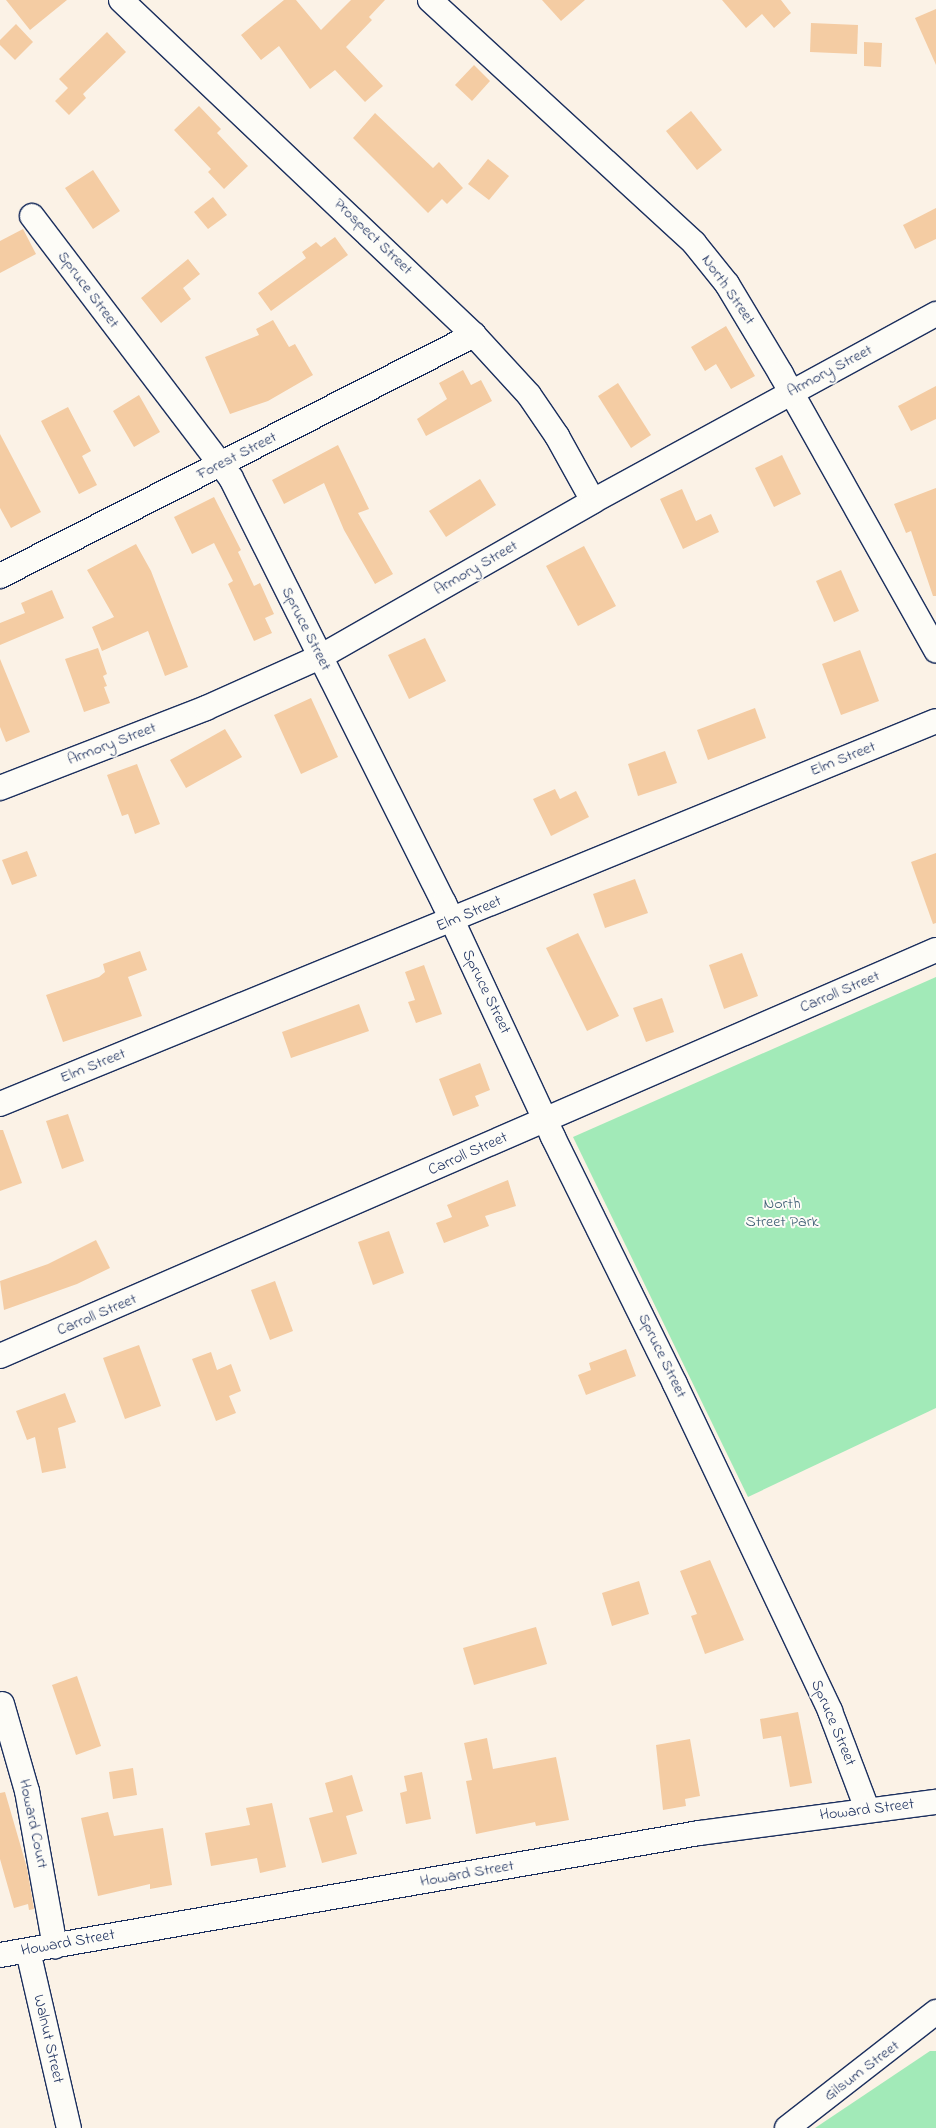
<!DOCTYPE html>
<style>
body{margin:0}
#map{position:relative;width:936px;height:2128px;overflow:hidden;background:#fbf2e6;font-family:"Indie Flower",sans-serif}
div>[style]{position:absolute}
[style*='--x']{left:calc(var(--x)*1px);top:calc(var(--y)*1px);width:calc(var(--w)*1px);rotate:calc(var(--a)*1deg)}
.green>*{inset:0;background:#a2eab8}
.building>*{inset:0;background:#f4cca3}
.roads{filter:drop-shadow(1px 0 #1b2f5e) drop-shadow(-1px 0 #1b2f5e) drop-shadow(0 1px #1b2f5e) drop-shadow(0 -1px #1b2f5e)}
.minor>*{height:24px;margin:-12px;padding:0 12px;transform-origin:12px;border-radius:12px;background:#fdfcf7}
span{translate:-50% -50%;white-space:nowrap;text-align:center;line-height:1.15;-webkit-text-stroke:4px #fdfcf7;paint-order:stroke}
.street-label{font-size:16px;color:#1b2f5e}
.park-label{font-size:16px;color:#3d5e74}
</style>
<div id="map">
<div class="green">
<i style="clip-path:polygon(936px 977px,936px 1408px,748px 1497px,573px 1137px)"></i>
<i style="clip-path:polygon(930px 2051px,936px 2051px,936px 2128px,815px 2128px)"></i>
</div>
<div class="building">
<i style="clip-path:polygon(6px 0,67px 0,30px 30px)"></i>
<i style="clip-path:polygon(284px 0,296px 0,321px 30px,351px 0,385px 0,369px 17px,372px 20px,346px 47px,383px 86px,365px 102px,335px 70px,310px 89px,279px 46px,261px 60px,241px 35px)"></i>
<i style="clip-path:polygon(542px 0,585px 0,561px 21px)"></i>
<i style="clip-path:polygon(722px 0,781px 0,791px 13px,774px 28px,762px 14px,746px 28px)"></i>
<i style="clip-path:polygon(936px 9px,936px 65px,915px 18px)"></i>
<i style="clip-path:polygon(811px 23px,858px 25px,857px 54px,810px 52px)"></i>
<i style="clip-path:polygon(16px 24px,33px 42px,15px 60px,0 45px,0 40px)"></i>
<i style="clip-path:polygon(107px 32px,126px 52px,83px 94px,86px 98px,69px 115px,55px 101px,68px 88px,59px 79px)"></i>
<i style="clip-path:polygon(864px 42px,882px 43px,881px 67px,864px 66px)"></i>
<i style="clip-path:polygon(474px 65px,490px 81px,472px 101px,455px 85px)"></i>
<i style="clip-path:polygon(199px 106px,221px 129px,217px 133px,248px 166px,224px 189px,208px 172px,211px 169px,174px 130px)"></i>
<i style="clip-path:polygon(691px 111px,722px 150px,697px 170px,666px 131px)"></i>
<i style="clip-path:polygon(375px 113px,433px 168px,439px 162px,463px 188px,447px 204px,442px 199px,428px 213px,353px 138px)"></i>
<i style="clip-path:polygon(488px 159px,509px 176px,489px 200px,468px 184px)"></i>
<i style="clip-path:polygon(93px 170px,120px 211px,93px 229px,65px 188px)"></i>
<i style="clip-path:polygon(213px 197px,227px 215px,208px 229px,194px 212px)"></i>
<i style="clip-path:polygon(936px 208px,936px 239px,915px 249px,903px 225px)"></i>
<i style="clip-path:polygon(23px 229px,36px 254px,0 273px,0 241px)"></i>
<i style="clip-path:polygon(335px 237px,348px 255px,271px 311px,258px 293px,306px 258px,302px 252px,316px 242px,321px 247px)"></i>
<i style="clip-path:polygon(188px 259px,200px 274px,183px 288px,191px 299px,161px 323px,141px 298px)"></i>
<i style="clip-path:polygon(273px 320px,289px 347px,295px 344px,313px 375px,268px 401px,230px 414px,205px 357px,259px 335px,256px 329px)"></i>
<i style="clip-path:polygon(726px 326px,755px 376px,731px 389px,716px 364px,705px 371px,691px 347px)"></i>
<i style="clip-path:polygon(463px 370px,471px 385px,481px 380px,492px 401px,426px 436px,417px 419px,447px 399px,439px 383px)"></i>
<i style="clip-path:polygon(618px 383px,651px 435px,631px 448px,598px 396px)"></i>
<i style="clip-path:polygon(936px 386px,936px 419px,911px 431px,898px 406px)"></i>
<i style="clip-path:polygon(139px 395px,160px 432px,134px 447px,113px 411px)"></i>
<i style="clip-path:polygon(68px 407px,91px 451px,82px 456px,97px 485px,79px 494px,41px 421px)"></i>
<i style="clip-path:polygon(0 434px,41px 512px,11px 528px,0 508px)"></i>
<i style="clip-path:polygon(338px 445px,369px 509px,358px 513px,393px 574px,375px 584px,344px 530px,324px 483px,284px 504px,272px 480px)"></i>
<i style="clip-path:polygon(782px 455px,801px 494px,774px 507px,755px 468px)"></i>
<i style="clip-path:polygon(480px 479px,496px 505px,446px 537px,429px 511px)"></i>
<i style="clip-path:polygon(936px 488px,936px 596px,933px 596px,911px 531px,906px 533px,894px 504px)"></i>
<i style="clip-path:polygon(682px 489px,696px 521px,711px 514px,719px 532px,683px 549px,660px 499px)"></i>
<i style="clip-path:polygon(214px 497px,241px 550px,238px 552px,254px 586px,260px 583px,274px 614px,265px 618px,272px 633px,254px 641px,228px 584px,233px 581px,214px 543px,192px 554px,174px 517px)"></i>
<i style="clip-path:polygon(136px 544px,151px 571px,188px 667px,165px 676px,148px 631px,102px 651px,92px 627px,114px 617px,87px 570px)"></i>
<i style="clip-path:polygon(584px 546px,616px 606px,578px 626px,546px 566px)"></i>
<i style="clip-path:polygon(841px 570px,859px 611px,834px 622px,816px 581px)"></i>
<i style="clip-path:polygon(52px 590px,64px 618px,0 645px,0 623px,25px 613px,21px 603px)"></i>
<i style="clip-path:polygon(425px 638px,446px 681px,409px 699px,388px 655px)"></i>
<i style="clip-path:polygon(98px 648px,107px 674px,103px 676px,107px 686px,104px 687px,110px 703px,84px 712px,65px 659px)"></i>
<i style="clip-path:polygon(860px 650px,879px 701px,841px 715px,822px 664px)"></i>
<i style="clip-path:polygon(0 659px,30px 732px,6px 742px,0 727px)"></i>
<i style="clip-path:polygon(311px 698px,338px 757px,301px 774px,274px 715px)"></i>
<i style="clip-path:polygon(755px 708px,766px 738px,708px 760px,697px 730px)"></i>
<i style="clip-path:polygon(225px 729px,242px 757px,186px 788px,170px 760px)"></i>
<i style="clip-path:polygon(665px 751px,677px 783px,638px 796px,628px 764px)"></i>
<i style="clip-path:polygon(137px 764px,160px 824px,135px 834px,128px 814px,122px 816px,107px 775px)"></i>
<i style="clip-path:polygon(555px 789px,560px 799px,576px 791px,589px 817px,551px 836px,533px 799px)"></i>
<i style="clip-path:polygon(27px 851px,37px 876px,12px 885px,2px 860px)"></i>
<i style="clip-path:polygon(936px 853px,936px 923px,933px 924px,911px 862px)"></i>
<i style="clip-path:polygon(635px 879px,648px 913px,605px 928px,593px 894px)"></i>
<i style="clip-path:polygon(578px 933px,619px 1016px,587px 1031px,546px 948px)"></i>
<i style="clip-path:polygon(140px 951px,147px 970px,128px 977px,142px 1016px,63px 1042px,46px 995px,99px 977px,105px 972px,103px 964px)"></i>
<i style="clip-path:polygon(742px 953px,758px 996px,724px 1009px,709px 965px)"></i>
<i style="clip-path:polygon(424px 965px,442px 1014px,416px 1023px,408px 1002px,415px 1000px,405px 972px)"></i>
<i style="clip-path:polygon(662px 998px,674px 1032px,646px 1042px,633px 1008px)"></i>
<i style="clip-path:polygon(359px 1004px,369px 1031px,291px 1058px,282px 1032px)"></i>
<i style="clip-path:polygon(480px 1063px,490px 1090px,475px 1096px,479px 1106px,453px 1116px,439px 1079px)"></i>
<i style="clip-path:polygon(68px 1114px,84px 1161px,62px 1169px,46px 1121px)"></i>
<i style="clip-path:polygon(0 1130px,3px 1130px,22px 1183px,0 1191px)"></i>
<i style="clip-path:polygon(508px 1180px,516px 1206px,485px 1216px,489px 1226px,444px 1243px,436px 1223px,452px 1217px,447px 1205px)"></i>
<i style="clip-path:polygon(389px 1231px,404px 1273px,373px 1285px,358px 1242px)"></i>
<i style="clip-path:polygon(96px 1240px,110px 1268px,77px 1284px,4px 1310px,0 1281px,48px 1264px)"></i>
<i style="clip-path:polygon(275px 1281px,293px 1331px,270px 1340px,251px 1290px)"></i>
<i style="clip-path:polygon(139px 1345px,161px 1406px,125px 1419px,103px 1358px)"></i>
<i style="clip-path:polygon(626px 1349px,636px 1376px,586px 1395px,578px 1375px,591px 1370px,589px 1363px)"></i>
<i style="clip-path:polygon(211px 1352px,217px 1370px,231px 1364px,241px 1391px,229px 1396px,236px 1413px,216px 1421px,192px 1359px)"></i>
<i style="clip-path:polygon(65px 1393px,76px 1422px,58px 1428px,66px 1468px,42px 1473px,35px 1437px,27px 1440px,16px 1411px)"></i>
<i style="clip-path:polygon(710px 1560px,744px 1640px,705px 1654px,691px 1616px,697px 1614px,680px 1571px)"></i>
<i style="clip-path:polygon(639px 1581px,649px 1614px,612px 1626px,602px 1593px)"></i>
<i style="clip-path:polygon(536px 1627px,547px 1664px,474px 1685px,463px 1648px)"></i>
<i style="clip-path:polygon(77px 1676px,101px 1746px,76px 1755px,52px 1685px)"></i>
<i style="clip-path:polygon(798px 1712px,812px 1783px,790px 1787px,781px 1736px,763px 1739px,760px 1719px)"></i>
<i style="clip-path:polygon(487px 1738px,493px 1769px,556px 1757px,569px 1820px,536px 1826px,535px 1822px,476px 1834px,466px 1781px,472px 1780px,464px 1743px)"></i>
<i style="clip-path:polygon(690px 1739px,700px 1796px,685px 1799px,686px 1806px,663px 1810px,656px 1745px)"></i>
<i style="clip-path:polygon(133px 1768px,137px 1795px,113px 1799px,109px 1772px)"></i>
<i style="clip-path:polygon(422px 1772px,431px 1819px,406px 1824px,400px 1793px,407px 1791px,404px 1776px)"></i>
<i style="clip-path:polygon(352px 1775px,363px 1811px,346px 1816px,357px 1854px,322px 1863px,309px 1818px,333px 1812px,325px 1783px)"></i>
<i style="clip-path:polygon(5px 1792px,27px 1868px,34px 1909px,29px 1910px,28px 1904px,14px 1908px,0 1859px,0 1793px)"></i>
<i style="clip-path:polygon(272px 1803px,286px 1867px,260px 1873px,257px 1858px,211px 1866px,205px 1833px,250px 1825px,246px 1808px)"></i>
<i style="clip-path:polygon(108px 1812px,114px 1836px,163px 1828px,172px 1885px,150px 1889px,150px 1884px,98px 1896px,81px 1818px)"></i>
</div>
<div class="roads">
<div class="minor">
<i style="--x:121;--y:0;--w:487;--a:43.5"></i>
<i style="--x:474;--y:335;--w:81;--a:47.5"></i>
<i style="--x:529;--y:395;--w:50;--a:55.7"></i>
<i style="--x:557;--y:436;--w:74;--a:61"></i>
<i style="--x:430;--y:0;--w:359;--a:42.6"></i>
<i style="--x:694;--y:243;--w:53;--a:51.2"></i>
<i style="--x:727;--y:284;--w:105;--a:59"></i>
<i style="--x:781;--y:374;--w:317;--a:60.7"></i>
<i style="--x:32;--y:216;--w:329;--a:52.8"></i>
<i style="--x:231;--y:478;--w:475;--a:63.4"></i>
<i style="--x:444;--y:903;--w:258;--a:65"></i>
<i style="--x:553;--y:1137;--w:275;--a:63.7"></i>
<i style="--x:675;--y:1384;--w:362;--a:64.6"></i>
<i style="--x:830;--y:1711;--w:105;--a:69.3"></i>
<i style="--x:0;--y:576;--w:532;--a:-26.95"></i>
<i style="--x:0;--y:788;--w:221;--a:-21.2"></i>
<i style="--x:206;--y:708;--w:125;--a:-24.1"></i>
<i style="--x:320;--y:657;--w:314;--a:-29.7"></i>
<i style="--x:593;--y:501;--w:391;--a:-28.6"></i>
<i style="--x:0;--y:1104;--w:1011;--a:-22.25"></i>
<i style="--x:0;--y:1356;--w:1020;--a:-23.45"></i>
<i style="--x:2;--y:1704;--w:91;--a:74"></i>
<i style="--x:27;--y:1791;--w:158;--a:79.8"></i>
<i style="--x:28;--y:1951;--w:182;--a:77"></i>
<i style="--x:0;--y:1955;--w:710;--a:-9.9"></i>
<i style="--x:699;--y:1833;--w:239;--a:-7.5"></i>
<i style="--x:787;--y:2128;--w:189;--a:-37.9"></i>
</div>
</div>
<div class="street-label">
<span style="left:373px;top:237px;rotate:44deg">Prospect Street</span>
<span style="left:88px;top:290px;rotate:53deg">Spruce Street</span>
<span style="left:728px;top:290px;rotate:55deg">North Street</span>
<span style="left:830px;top:371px;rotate:-28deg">Armory Street</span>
<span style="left:237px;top:456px;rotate:-27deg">Forest Street</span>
<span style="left:476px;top:568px;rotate:-30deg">Armory Street</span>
<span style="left:306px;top:629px;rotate:63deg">Spruce Street</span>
<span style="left:112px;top:744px;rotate:-21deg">Armory Street</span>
<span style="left:843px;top:759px;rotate:-22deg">Elm Street</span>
<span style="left:469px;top:914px;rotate:-23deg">Elm Street</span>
<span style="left:486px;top:992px;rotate:64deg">Spruce Street</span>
<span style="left:840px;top:992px;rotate:-23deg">Carroll Street</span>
<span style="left:93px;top:1066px;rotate:-22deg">Elm Street</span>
<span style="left:468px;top:1154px;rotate:-24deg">Carroll Street</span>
<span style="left:97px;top:1315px;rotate:-23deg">Carroll Street</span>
<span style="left:662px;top:1356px;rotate:64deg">Spruce Street</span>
<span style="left:833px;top:1723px;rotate:67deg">Spruce Street</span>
<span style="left:867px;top:1810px;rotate:-7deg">Howard Street</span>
<span style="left:33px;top:1824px;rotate:78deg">Howard Court</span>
<span style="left:467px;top:1874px;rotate:-10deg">Howard Street</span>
<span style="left:68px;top:1943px;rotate:-10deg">Howard Street</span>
<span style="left:48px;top:2039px;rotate:77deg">Walnut Street</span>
<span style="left:862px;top:2071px;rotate:-37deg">Gilsum Street</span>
</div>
<div class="park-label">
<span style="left:782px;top:1213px">North<br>Street Park</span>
</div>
</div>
